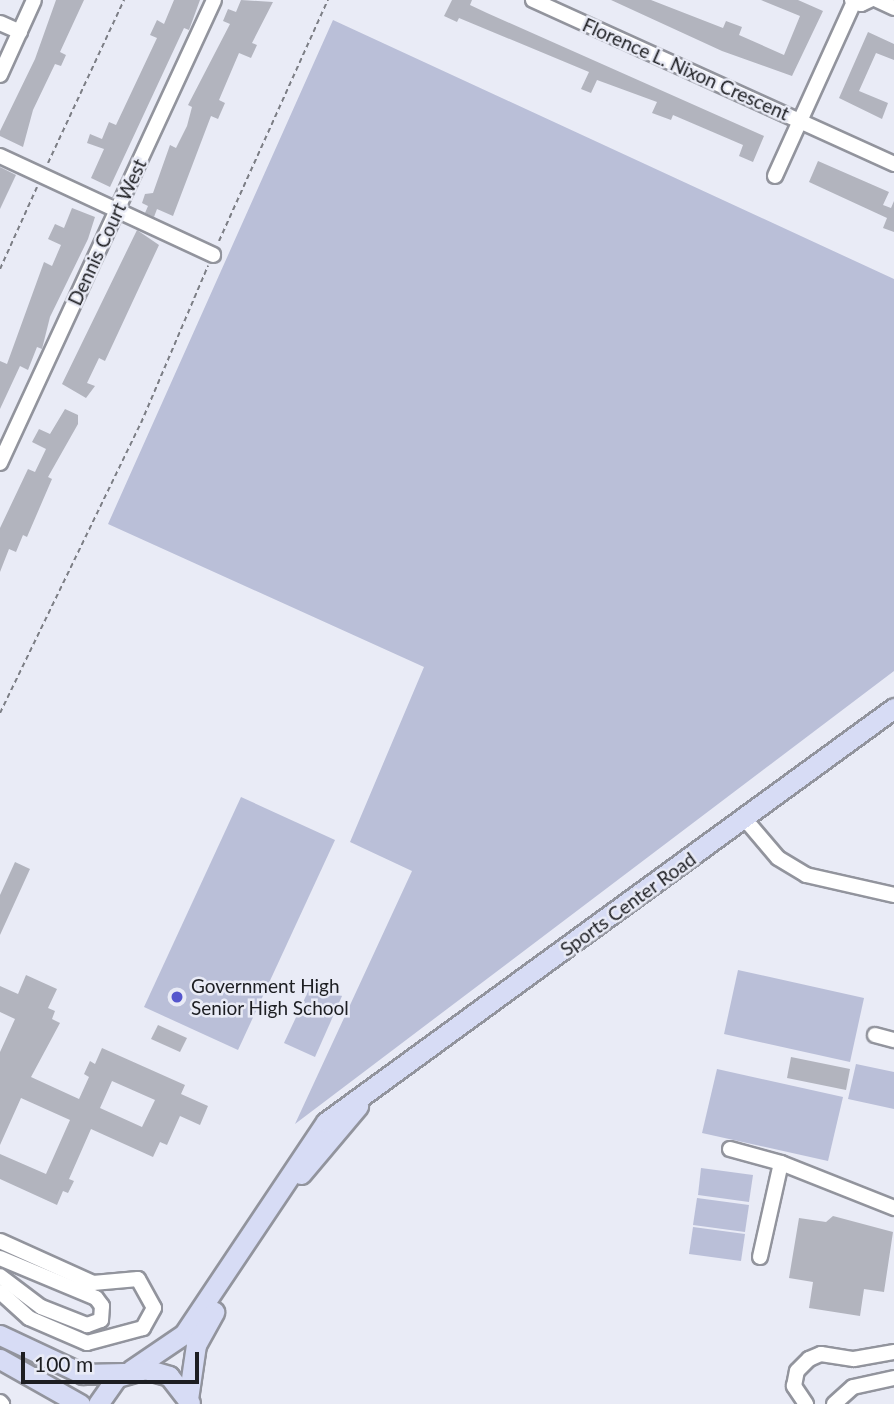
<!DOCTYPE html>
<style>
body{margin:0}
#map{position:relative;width:894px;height:1404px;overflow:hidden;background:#e9ebf6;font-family:Lato,sans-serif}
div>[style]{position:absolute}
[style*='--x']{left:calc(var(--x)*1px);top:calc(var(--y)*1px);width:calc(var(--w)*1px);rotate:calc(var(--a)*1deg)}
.green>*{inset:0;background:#babfd8}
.building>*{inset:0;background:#b2b4be}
.path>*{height:2px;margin-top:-1px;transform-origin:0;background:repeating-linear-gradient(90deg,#7c7e85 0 5px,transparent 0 8.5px)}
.roads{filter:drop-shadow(2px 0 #92949d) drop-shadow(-2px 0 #92949d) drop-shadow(0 2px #92949d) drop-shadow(0 -2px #92949d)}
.minor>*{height:14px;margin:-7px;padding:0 7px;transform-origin:7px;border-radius:7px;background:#fff}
.major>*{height:19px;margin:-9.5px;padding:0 9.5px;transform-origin:9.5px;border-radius:9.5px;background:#d7dcf5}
.dots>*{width:19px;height:19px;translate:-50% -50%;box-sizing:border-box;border:4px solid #e9ebf6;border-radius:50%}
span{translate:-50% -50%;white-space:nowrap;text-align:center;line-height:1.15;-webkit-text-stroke:5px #e9ebf6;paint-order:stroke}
.street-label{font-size:19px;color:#1d1e22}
.poi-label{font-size:19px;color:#1d1e22}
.left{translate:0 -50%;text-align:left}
.scale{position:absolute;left:21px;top:1352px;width:178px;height:32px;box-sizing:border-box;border:4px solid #1d1e22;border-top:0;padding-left:9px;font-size:21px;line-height:24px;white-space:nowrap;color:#1d1e22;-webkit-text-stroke:5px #e9ebf6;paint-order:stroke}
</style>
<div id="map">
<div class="green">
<i style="clip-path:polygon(333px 20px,894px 279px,894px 671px,295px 1124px,412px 871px,350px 842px,424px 667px,108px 524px)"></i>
<i style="clip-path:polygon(241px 797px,335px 840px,238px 1050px,144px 1007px)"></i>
<i style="clip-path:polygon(738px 970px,864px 998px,850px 1062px,724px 1034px)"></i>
<i style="clip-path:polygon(312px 983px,342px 996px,315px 1057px,284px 1043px)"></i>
<i style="clip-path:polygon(856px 1064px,894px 1072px,894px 1109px,848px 1099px)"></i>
<i style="clip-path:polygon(717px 1069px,843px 1097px,828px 1161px,702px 1133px)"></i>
<i style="clip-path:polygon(701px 1168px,753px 1175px,749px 1202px,698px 1195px)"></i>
<i style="clip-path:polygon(697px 1198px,749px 1205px,745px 1232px,693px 1225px)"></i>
<i style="clip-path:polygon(693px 1227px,745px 1234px,741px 1261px,689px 1254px)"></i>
</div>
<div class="building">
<i style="clip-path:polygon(56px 0,84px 0,60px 52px,66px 55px,61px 66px,55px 64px,33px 110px,23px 147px,0 136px,0 131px,35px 59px)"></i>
<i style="clip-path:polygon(174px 0,200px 0,189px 30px,184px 28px,110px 187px,91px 178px,104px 149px,87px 143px,90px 134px,102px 139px,109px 122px,116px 125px,157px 38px,150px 35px,157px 20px,164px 24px)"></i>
<i style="clip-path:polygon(241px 0,273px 2px,252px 43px,257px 45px,251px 58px,239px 53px,219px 100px,225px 103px,218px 119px,211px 116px,173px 216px,157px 209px,154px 217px,145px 213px,148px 206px,142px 203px,145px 194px,153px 193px,170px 145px,176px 148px,187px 126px,192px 107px,188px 105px,230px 24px,223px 21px,228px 9px,236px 12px)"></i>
<i style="clip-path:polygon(452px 0,472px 0,470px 5px,487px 13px,764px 136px,753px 162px,739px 156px,743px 145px,673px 115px,671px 120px,652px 113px,657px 102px,597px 80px,591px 93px,581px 89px,589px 72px,459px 18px,457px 22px,444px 16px)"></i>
<i style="clip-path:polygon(611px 0,651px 0,723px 28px,726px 21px,742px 27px,739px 35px,784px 55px,800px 16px,761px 0,798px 0,823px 11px,792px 76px,722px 51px)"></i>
<i style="clip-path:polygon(868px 32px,894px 44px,894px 60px,876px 53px,859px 91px,888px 103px,882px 119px,839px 98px)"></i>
<i style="clip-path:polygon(818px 161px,889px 192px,883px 205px,891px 208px,894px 201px,894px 232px,883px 228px,887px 218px,809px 182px)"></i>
<i style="clip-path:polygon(0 167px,16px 175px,0 209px)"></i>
<i style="clip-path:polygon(72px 208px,95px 217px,88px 239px,50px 317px,42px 349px,37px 347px,28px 370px,20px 366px,0 409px,0 361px,7px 364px,44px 262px,52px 266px,61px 245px,48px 239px,55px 224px,64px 228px)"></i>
<i style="clip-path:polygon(137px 230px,159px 245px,105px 361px,99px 358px,87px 383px,95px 386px,86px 398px,62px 384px)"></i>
<i style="clip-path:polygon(65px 409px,78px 415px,78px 424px,48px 477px,52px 479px,27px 537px,23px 535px,16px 552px,9px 549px,0 572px,0 528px,28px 469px,35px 472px,46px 449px,32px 442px,39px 429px,50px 434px)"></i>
<i style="clip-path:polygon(15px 862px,30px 869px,0 935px,0 895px)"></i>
<i style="clip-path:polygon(evenodd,26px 975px,57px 989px,48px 1008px,55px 1011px,52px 1019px,60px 1023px,31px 1077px,79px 1099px,89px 1077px,84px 1074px,90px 1061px,95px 1064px,102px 1048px,185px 1085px,181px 1094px,208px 1106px,200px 1125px,180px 1116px,167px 1145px,160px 1142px,153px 1157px,91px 1129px,69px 1179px,74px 1181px,68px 1193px,63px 1191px,57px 1205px,0 1179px,0 1154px,46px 1174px,70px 1120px,21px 1098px,0 1145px,0 1052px,15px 1019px,0 1012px,0 986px,18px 994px,26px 975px,112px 1081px,155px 1100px,142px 1127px,100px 1108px,112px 1081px)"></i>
<i style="clip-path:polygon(158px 1025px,187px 1038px,180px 1052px,151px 1039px)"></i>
<i style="clip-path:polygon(791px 1057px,850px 1069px,846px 1090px,787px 1078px)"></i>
<i style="clip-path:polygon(833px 1216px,893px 1232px,884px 1292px,864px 1289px,860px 1316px,809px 1308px,813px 1282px,789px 1278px,799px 1218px,826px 1222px)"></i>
</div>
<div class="path">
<i style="--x:48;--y:163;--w:180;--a:-65"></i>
<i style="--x:219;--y:241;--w:265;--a:-65.7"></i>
<i style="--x:0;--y:269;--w:90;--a:-65.7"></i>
<i style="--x:0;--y:713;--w:322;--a:-64.1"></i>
<i style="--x:141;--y:423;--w:171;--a:-66.9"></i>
</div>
<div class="roads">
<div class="minor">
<i style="--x:533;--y:0;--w:397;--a:24.4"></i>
<i style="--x:852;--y:0;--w:10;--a:24"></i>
<i style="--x:861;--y:4;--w:10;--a:-24"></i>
<i style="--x:877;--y:0;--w:19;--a:25"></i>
<i style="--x:0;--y:23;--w:22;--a:24"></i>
<i style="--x:0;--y:75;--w:82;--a:-65.6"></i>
<i style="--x:0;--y:156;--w:235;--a:24.9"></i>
<i style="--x:775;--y:176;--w:191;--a:-65.6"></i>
<i style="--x:0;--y:463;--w:510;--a:-65.19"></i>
<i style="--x:744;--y:818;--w:52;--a:49.6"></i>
<i style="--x:778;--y:858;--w:33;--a:31"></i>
<i style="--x:806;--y:875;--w:90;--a:12.8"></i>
<i style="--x:875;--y:1035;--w:20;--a:15"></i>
<i style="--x:730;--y:1149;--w:53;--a:15.4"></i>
<i style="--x:781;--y:1163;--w:122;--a:21.7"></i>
<i style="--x:0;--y:1241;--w:102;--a:24.3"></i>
<i style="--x:93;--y:1283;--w:45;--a:-5.1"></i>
<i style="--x:138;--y:1279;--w:33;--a:61"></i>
<i style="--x:154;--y:1308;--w:23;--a:119"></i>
<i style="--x:143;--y:1328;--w:58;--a:165"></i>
<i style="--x:87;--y:1343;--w:63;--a:-156.7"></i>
<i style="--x:29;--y:1318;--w:39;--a:-138"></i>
<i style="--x:760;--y:1257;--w:96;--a:-77.4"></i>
<i style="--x:0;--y:1258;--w:104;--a:22.6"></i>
<i style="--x:96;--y:1298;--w:10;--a:53"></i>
<i style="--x:102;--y:1306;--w:14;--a:94"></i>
<i style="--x:101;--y:1320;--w:15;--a:160"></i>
<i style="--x:87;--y:1325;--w:49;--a:-158.6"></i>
<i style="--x:41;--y:1307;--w:51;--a:-142.9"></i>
<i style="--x:0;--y:1402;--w:3;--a:45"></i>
<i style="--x:806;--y:1404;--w:22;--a:-124"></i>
<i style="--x:794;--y:1386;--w:15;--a:-79"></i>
<i style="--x:797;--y:1371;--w:17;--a:-45"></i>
<i style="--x:809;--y:1359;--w:13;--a:-23"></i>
<i style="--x:821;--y:1354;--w:33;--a:9"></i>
<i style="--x:854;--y:1359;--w:41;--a:-9.9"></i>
<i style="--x:834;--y:1404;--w:25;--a:-42"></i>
<i style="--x:853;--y:1387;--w:42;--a:-12.4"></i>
</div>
<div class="major">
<i style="--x:301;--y:1174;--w:89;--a:-50"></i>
<i style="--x:0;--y:1335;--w:92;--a:25.2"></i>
<i style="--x:83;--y:1374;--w:41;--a:-1.4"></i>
<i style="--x:0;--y:1359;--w:92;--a:29.4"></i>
<i style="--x:131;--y:1370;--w:64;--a:-34.2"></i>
<i style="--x:184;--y:1334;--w:255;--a:-56.2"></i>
<i style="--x:326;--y:1122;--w:703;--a:-36.09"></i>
<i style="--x:188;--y:1399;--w:55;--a:-81.6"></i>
<i style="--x:196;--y:1345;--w:38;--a:-61"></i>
<i style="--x:98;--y:1404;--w:33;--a:-55"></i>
<i style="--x:117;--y:1377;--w:29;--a:-16"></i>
<i style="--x:145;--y:1369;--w:25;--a:16"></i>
<i style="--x:169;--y:1376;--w:34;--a:52"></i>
</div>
</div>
<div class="dots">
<i style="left:177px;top:997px;background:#5556cd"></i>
</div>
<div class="street-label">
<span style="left:686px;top:69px;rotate:24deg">Florence L. Nixon Crescent</span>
<span style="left:107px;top:232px;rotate:-65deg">Dennis Court West</span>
<span style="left:628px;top:904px;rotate:-36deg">Sports Center Road</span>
</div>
<div class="poi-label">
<span class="left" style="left:191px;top:997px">Government High<br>Senior High School</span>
</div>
<div class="scale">100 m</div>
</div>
